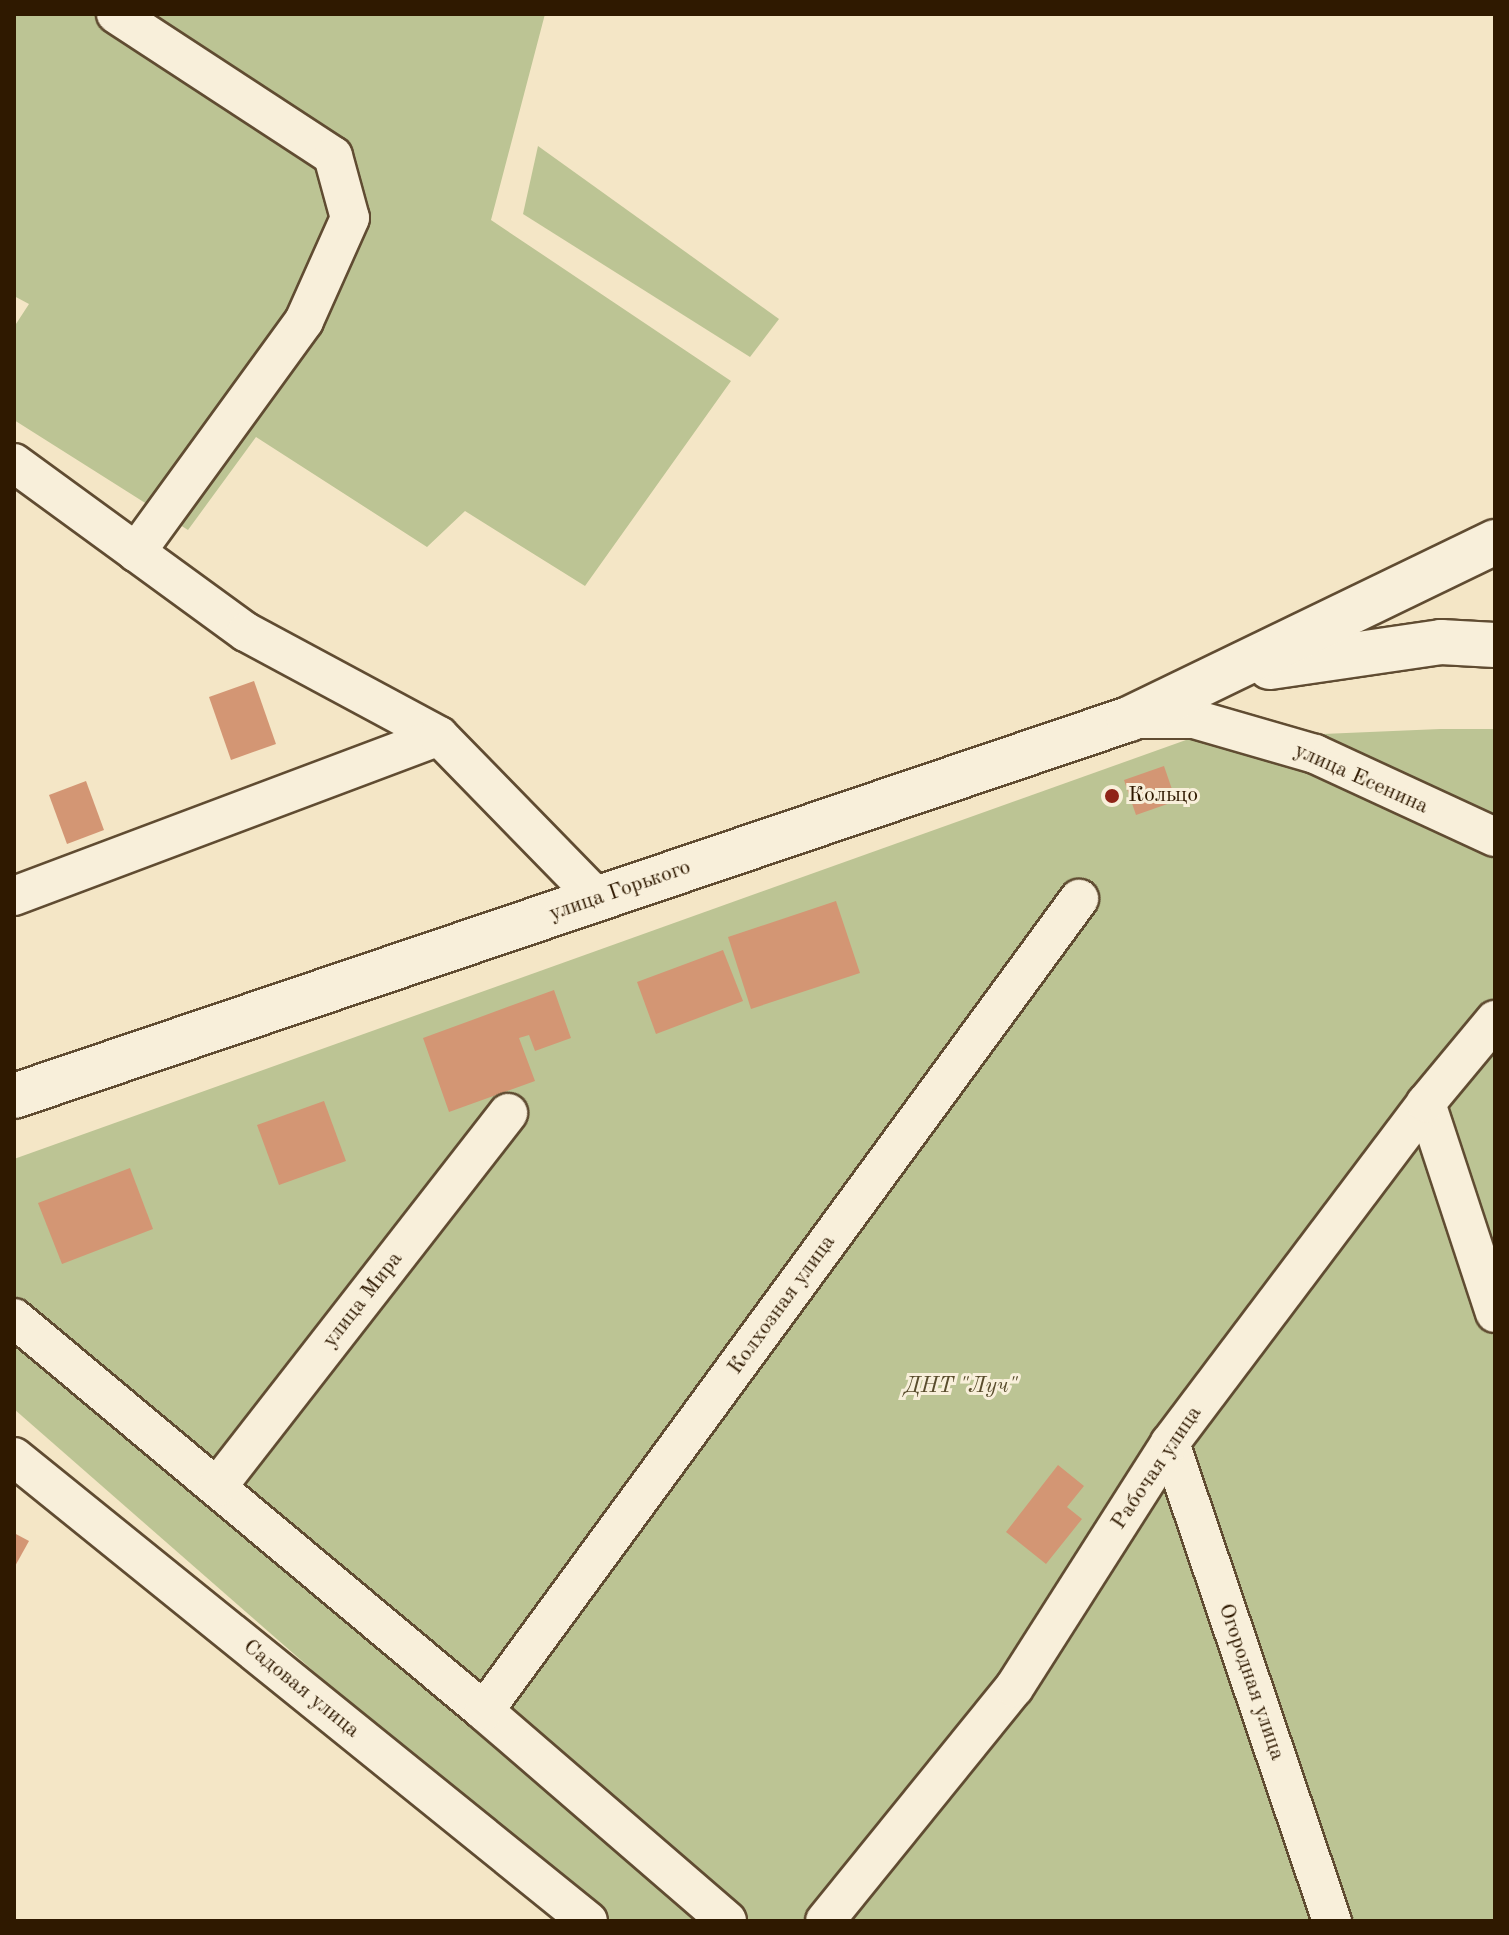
<!DOCTYPE html>
<meta charset="utf-8">
<style>
body{margin:0}
#map{position:relative;width:1509px;height:1935px;overflow:hidden;background:#f4e6c6;font-family:"Old Standard TT",serif}
div>[style]{position:absolute}
[style*='--x']{left:calc(var(--x)*1px);top:calc(var(--y)*1px);width:calc(var(--w)*1px);rotate:calc(var(--a)*1deg)}
.green>*{inset:0;background:#bcc494}
.building>*{inset:0;background:#d39674}
.roads{filter:drop-shadow(2px 0 #604c32) drop-shadow(-2px 0 #604c32) drop-shadow(0 2px #604c32) drop-shadow(0 -2px #604c32)}
.minor>*{height:38px;margin:-19px;padding:0 19px;transform-origin:19px;border-radius:19px;background:#f8efda}
.secondary>*{height:44px;margin:-22px;padding:0 22px;transform-origin:22px;border-radius:22px;background:#f8efda}
.dots>*{width:22px;height:22px;translate:-50% -50%;box-sizing:border-box;border:4px solid #f8efda;border-radius:50%}
span{translate:-50% -50%;white-space:nowrap;text-align:center;line-height:1.15;-webkit-text-stroke:6px #f8efda;paint-order:stroke}
.street-label{font-size:22px;color:#2f1900}
.poi-label{font-size:22px;color:#2f1900}
.left{translate:0 -50%;text-align:left}
.park-label{font-size:22px;color:#594c2c;font-style:italic}
.frame{position:absolute;inset:0;border:16px solid #2f1900;pointer-events:none}
</style>
<div id="map">
<div class="green">
<i style="clip-path:polygon(14px 14px,545px 14px,491px 220px,731px 381px,585px 586px,465px 511px,427px 547px,256px 437px,188px 530px,14px 420px,14px 327px,29px 304px,14px 296px)"></i>
<i style="clip-path:polygon(538px 146px,779px 319px,750px 357px,523px 214px)"></i>
<i style="clip-path:polygon(1440px 729px,1495px 729px,1495px 1921px,599px 1921px,14px 1409px,14px 1159px,1186px 740px)"></i>
</div>
<div class="building">
<i style="clip-path:polygon(254px 681px,276px 744px,231px 760px,209px 697px)"></i>
<i style="clip-path:polygon(1164px 766px,1176px 801px,1136px 815px,1124px 780px)"></i>
<i style="clip-path:polygon(86px 781px,104px 830px,67px 844px,49px 795px)"></i>
<i style="clip-path:polygon(836px 901px,860px 973px,751px 1009px,728px 937px)"></i>
<i style="clip-path:polygon(723px 950px,743px 1001px,656px 1034px,637px 982px)"></i>
<i style="clip-path:polygon(554px 990px,571px 1038px,535px 1051px,529px 1035px,519px 1038px,535px 1081px,449px 1112px,423px 1038px)"></i>
<i style="clip-path:polygon(324px 1101px,346px 1161px,279px 1185px,257px 1125px)"></i>
<i style="clip-path:polygon(130px 1168px,153px 1229px,62px 1264px,38px 1203px)"></i>
<i style="clip-path:polygon(1058px 1465px,1084px 1486px,1067px 1507px,1082px 1519px,1046px 1564px,1006px 1532px)"></i>
<i style="clip-path:polygon(14px 1533px,29px 1541px,14px 1568px)"></i>
</div>
<div class="roads">
<div class="minor">
<i style="--x:116;--y:14;--w:259;--a:33.2"></i>
<i style="--x:333;--y:156;--w:64;--a:74.7"></i>
<i style="--x:350;--y:218;--w:113;--a:114.1"></i>
<i style="--x:304;--y:321;--w:286;--a:126"></i>
<i style="--x:14;--y:463;--w:287;--a:36.1"></i>
<i style="--x:246;--y:632;--w:219;--a:28.3"></i>
<i style="--x:1129;--y:719;--w:65;--a:0"></i>
<i style="--x:1194;--y:719;--w:126;--a:16.1"></i>
<i style="--x:1315;--y:754;--w:198;--a:24.8"></i>
<i style="--x:14;--y:896;--w:454;--a:-20.6"></i>
<i style="--x:439;--y:736;--w:226;--a:45.7"></i>
<i style="--x:1426;--y:1103;--w:221;--a:71.8"></i>
<i style="--x:14;--y:1318;--w:613;--a:39.9"></i>
<i style="--x:484;--y:1711;--w:321;--a:40.8"></i>
<i style="--x:1170;--y:1443;--w:505;--a:71.28"></i>
<i style="--x:14;--y:1457;--w:738;--a:38.95"></i>
<i style="--x:217;--y:1487;--w:474;--a:-52.1"></i>
<i style="--x:484;--y:1711;--w:1007;--a:-53.77"></i>
<i style="--x:825;--y:1921;--w:300;--a:-51"></i>
<i style="--x:1014;--y:1688;--w:290;--a:-57.5"></i>
<i style="--x:1170;--y:1443;--w:426;--a:-53"></i>
<i style="--x:1426;--y:1103;--w:108;--a:-50.3"></i>
</div>
<div class="secondary">
<i style="--x:1270;--y:667;--w:173;--a:-8.3"></i>
<i style="--x:1441;--y:642;--w:54;--a:3.2"></i>
<i style="--x:14;--y:1096;--w:1177;--a:-18.68"></i>
<i style="--x:1129;--y:719;--w:407;--a:-25.8"></i>
</div>
</div>
<div class="dots">
<i style="left:1112px;top:796px;background:#8f2418"></i>
</div>
<div class="street-label">
<span style="left:1361px;top:779px;rotate:24deg">улица Есенина</span>
<span style="left:620px;top:891px;rotate:-19deg">улица Горького</span>
<span style="left:363px;top:1300px;rotate:-52deg">улица Мира</span>
<span style="left:782px;top:1305px;rotate:-54deg">Колхозная улица</span>
<span style="left:1157px;top:1468px;rotate:-56deg">Рабочая улица</span>
<span style="left:1251px;top:1682px;rotate:71deg">Огородная улица</span>
<span style="left:301px;top:1689px;rotate:39deg">Садовая улица</span>
</div>
<div class="poi-label">
<span class="left" style="left:1128px;top:796px">Кольцо</span>
</div>
<div class="park-label">
<span style="left:961px;top:1387px">ДНТ "Луч"</span>
</div>
<div class="frame"></div>
</div>
